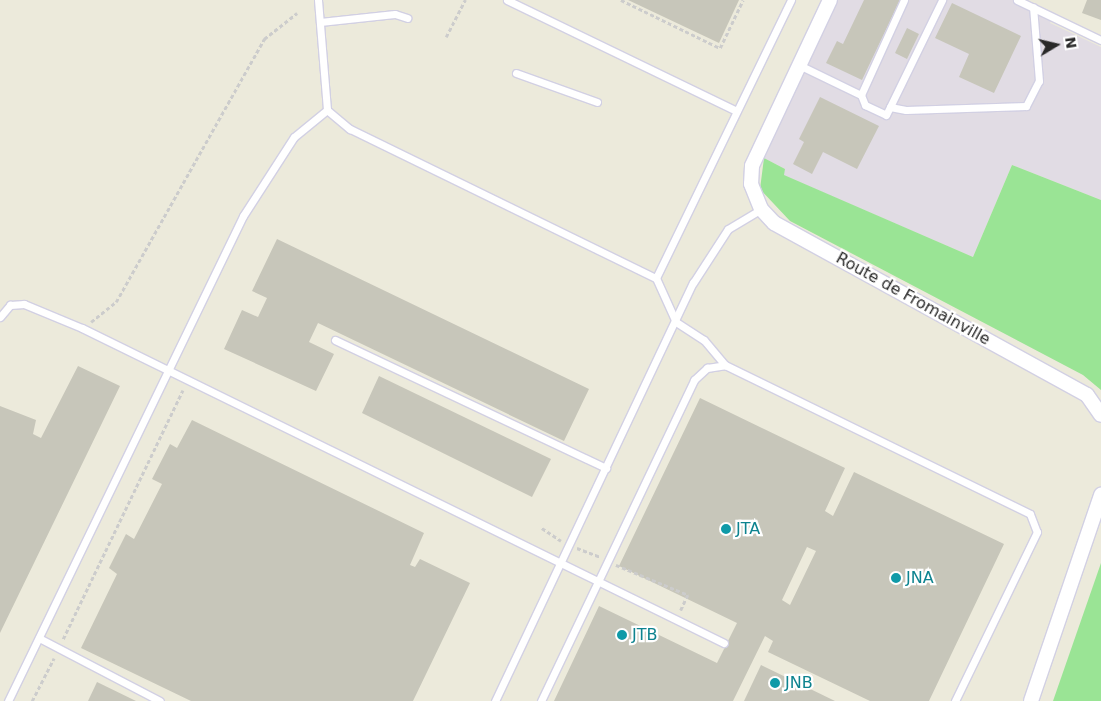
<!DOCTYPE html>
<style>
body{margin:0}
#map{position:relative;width:1101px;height:701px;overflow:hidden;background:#eceadb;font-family:"DejaVu Sans",sans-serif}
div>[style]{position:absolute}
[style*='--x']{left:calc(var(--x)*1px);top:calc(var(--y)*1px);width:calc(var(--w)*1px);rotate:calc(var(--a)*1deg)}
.industrial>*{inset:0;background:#e1dce4}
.green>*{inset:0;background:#9ae495}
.building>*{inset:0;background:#c7c6ba}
.path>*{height:2.5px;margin-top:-1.25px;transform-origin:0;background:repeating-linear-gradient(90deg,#ccc 0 4px,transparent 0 6.5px)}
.roads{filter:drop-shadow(1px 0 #d2d0e3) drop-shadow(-1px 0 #d2d0e3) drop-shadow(0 1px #d2d0e3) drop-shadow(0 -1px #d2d0e3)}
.service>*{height:7px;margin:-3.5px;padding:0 3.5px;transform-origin:3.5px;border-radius:3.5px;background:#fff}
.minor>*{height:14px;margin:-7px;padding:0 7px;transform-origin:7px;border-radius:7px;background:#fff}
.dots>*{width:14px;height:14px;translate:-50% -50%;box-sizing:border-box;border:2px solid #fff;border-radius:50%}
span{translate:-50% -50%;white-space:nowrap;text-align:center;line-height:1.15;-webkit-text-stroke:4.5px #fff;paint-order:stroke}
.street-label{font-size:16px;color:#292929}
.culture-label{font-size:16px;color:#0d838f}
.left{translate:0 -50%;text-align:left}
.north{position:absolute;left:1031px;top:20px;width:50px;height:50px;-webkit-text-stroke:4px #fff;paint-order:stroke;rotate:81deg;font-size:14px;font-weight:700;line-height:20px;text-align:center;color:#292929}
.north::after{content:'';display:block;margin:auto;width:18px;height:22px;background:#292929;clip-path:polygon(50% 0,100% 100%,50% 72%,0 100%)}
</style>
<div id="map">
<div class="industrial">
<i style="clip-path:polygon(836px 0,1027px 0,1055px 13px,1050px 23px,1101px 47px,1101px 200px,1012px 165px,973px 257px,783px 175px,785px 169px,764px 158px)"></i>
</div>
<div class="green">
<i style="clip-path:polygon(764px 158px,785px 169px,784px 175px,973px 257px,1012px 165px,1101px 200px,1101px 390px,1083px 375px,790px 221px,760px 189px)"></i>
<i style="clip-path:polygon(1101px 563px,1101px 701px,1053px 701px)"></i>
</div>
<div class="building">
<i style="clip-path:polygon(628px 0,739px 0,719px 43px)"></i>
<i style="clip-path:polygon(864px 0,900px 0,862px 80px,826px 63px,837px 41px,843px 44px)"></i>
<i style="clip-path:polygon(1087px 0,1101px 0,1101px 20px,1082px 13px)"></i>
<i style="clip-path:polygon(952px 3px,1021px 36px,994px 93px,959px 77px,969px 54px,935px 38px)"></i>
<i style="clip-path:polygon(907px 28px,919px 34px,907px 59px,895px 53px)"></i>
<i style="clip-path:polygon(820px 97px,879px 126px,857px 169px,823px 152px,812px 174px,793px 164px,804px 142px,799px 139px)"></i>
<i style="clip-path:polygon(277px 239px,589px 389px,564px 441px,318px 323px,309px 342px,334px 354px,316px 391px,224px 349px,242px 310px,258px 317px,267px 298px,252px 291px)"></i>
<i style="clip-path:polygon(78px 366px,120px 386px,0 633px,0 406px,36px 420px,33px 434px,41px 438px)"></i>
<i style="clip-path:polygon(379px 376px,551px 459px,532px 497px,362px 413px)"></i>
<i style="clip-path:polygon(evenodd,700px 398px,845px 468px,825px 511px,833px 516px,854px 472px,1004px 544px,929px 701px,870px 701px,768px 652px,773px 641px,765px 636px,733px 701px,554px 701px,599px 606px,717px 663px,737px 623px,619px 566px,700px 398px,807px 547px,816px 551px,790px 605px,782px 600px,807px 547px)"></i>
<i style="clip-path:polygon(192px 420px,424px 533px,410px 565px,415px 567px,420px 559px,470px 583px,413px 701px,191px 701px,81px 648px,117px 574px,109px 568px,126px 534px,134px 539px,162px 484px,152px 479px,170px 444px,177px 448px)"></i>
<i style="clip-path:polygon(761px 665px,835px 701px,744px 701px)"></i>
<i style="clip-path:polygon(97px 682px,136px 701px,88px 701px)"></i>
</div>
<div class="path">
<i style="--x:621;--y:0;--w:110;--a:25.9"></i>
<i style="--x:720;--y:48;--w:53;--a:-64.4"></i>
<i style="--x:446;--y:37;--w:42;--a:-62.8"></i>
<i style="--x:91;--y:322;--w:32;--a:-39"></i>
<i style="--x:116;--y:302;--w:302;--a:-60.6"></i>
<i style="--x:264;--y:39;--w:42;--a:-38.2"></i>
<i style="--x:542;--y:528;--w:23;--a:34"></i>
<i style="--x:577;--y:548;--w:25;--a:21"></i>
<i style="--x:616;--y:565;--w:78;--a:22.6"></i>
<i style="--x:688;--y:595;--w:17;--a:115"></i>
<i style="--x:63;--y:639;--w:276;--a:-64.3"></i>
<i style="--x:32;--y:701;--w:48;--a:-62.9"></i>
</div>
<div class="roads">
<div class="service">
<i style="--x:318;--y:0;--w:110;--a:85.3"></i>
<i style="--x:327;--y:110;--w:30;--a:40"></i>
<i style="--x:350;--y:129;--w:340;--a:26"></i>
<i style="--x:656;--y:278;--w:48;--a:65.6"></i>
<i style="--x:676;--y:322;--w:33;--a:33"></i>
<i style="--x:704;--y:340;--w:33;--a:50"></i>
<i style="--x:507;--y:0;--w:255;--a:25.8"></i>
<i style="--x:904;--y:0;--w:104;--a:114.4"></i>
<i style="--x:861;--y:95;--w:11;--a:68"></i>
<i style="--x:865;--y:105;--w:23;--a:25"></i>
<i style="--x:886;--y:115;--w:128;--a:-64"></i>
<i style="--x:1017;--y:0;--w:93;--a:25.5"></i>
<i style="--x:320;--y:22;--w:75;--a:-6.1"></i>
<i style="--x:395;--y:14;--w:13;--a:18"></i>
<i style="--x:799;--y:65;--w:69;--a:25.8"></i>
<i style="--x:516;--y:73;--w:86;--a:19.7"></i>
<i style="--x:890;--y:107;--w:16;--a:11"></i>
<i style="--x:906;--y:110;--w:120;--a:-1.9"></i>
<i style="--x:1026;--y:106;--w:28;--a:-63"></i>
<i style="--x:1039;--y:81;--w:74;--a:-94.6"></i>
<i style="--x:656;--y:278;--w:309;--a:-64.1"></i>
<i style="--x:0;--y:317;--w:16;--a:-50"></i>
<i style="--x:10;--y:305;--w:14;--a:-4"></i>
<i style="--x:24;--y:304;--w:63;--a:22.5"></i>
<i style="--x:82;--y:328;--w:715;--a:26.14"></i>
<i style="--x:335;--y:340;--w:300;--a:25.3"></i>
<i style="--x:39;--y:638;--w:136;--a:27.5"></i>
<i style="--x:8;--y:701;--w:539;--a:-64.15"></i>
<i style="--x:243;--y:216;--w:94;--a:-57.2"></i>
<i style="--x:294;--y:137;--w:43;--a:-39.3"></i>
<i style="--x:495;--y:701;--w:463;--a:-64.7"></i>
<i style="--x:693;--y:283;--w:64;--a:-57.1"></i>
<i style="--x:728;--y:229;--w:39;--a:-31"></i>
<i style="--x:541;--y:701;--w:356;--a:-64.5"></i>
<i style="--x:694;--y:380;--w:18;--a:-43"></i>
<i style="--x:707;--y:368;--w:18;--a:-9"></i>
<i style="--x:725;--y:365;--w:339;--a:26"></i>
<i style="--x:1030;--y:514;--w:19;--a:69"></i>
<i style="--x:1037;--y:532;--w:188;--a:115.9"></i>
</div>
<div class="minor">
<i style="--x:830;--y:0;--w:183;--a:115.2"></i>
<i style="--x:752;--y:166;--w:18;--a:93"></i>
<i style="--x:751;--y:184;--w:27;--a:68"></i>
<i style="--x:761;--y:209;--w:19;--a:47"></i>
<i style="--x:774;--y:223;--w:357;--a:28.8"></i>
<i style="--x:1087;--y:395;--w:24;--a:55"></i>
<i style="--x:1031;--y:701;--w:218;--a:-71.2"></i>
</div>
</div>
<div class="dots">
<i style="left:726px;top:529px;background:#0f9aa8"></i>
<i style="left:896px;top:578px;background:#0f9aa8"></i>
<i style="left:622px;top:635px;background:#0f9aa8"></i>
<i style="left:775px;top:683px;background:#0f9aa8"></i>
</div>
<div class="street-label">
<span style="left:913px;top:299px;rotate:29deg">Route de Fromainville</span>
</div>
<div class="culture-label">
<span class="left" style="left:736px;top:529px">JTA</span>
<span class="left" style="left:906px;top:578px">JNA</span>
<span class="left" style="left:632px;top:635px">JTB</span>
<span class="left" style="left:785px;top:683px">JNB</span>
</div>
<div class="north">N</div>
</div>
